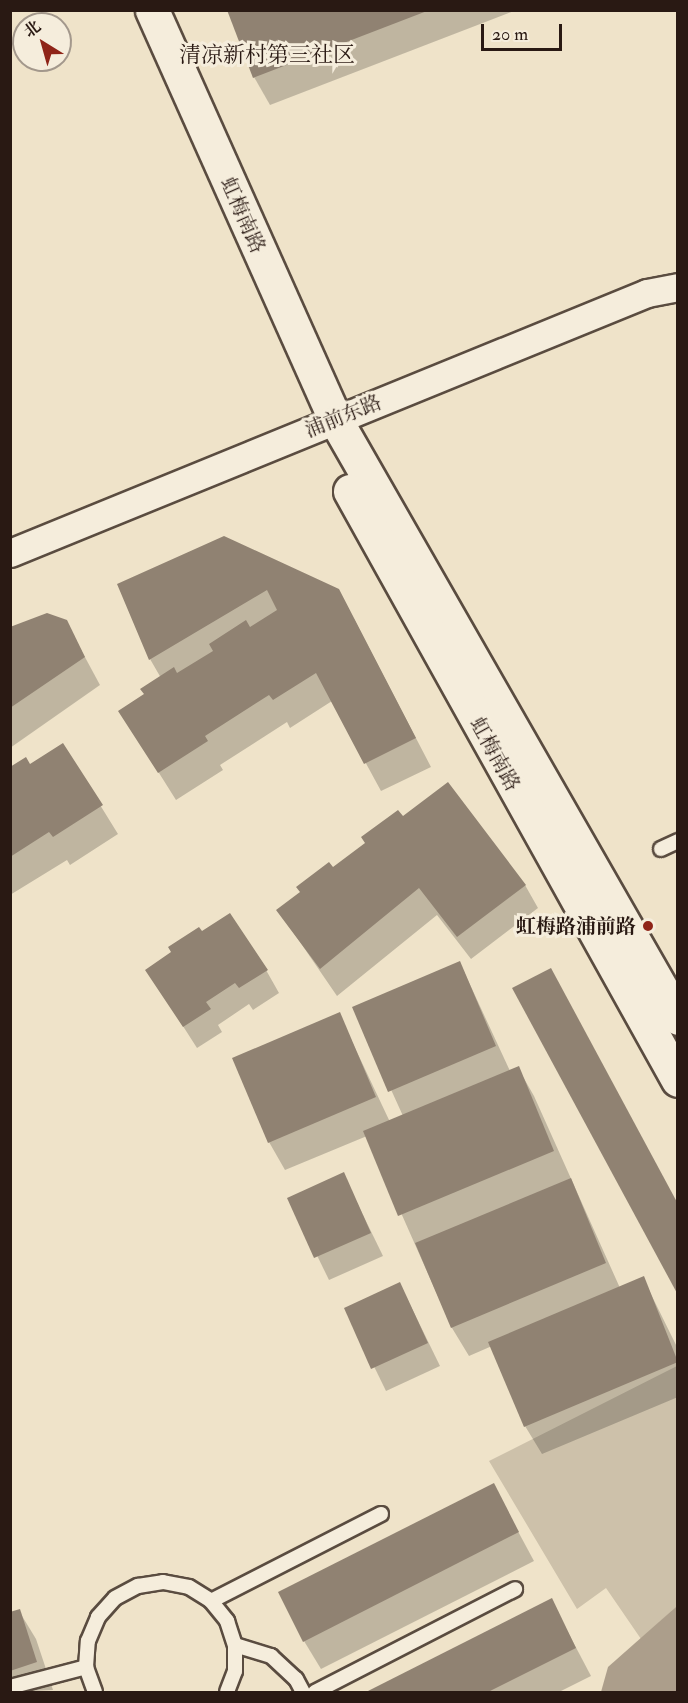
<!DOCTYPE html>
<meta charset="utf-8">
<style>
body{margin:0}
#map{position:relative;width:688px;height:1703px;overflow:hidden;background:#efe3c9;font-family:"IM FELL Double Pica","Noto Serif SC",serif}
div>[style]{position:absolute}
[style*='--x']{left:calc(var(--x)*1px);top:calc(var(--y)*1px);width:calc(var(--w)*1px);rotate:calc(var(--a)*1deg)}
.green>*{inset:0;background:#cdc1aa}
.water>*{inset:0;background:#ac9e8b}
.shadow>*{inset:0;background:#0003}
.building>*{inset:0;background:#908272}
.roads{filter:drop-shadow(2px 0 #5a4c40) drop-shadow(-2px 0 #5a4c40) drop-shadow(0 2px #5a4c40) drop-shadow(0 -2px #5a4c40)}
.lane>*{height:14px;margin:-7px;padding:0 7px;transform-origin:7px;border-radius:7px;background:#f5eddc}
.street>*{height:27px;margin:-13.5px;padding:0 13.5px;transform-origin:13.5px;border-radius:13.5px;background:#f5eddc}
.secondary>*{height:33px;margin:-16.5px;padding:0 16.5px;transform-origin:16.5px;border-radius:16.5px;background:#f5eddc}
.dots>*{width:16px;height:16px;translate:-50% -50%;box-sizing:border-box;border:3px solid #f5eddc;border-radius:50%}
span{translate:-50% -50%;white-space:nowrap;text-align:center;line-height:1.15;-webkit-text-stroke:6px #f5eddc;paint-order:stroke}
.street-label{font-size:20px;color:#291913}
.poi-label{font-size:20px;color:#291913;font-weight:700}
.right{translate:-100% -50%;text-align:right}
.quarter-label{font-size:22px;color:#291913}
.frame{position:absolute;inset:0;border:12px solid #291913;pointer-events:none}
.north{position:absolute;left:12px;top:12px;width:60px;height:60px;box-sizing:border-box;background:#f5eddc;border:2px solid #a3988c;border-radius:50%;rotate:323deg;font-size:16px;font-weight:700;line-height:24px;text-align:center;color:#291913}
.north::after{content:'';display:block;margin:auto;width:21px;height:27px;background:#8f2418;clip-path:polygon(50% 0,100% 100%,50% 72%,0 100%)}
.scale{position:absolute;left:481px;top:24px;width:81px;height:27px;box-sizing:border-box;border:3px solid #291913;border-top:0;padding-left:8px;font-size:18px;line-height:21px;white-space:nowrap;color:#291913;-webkit-text-stroke:4px #f5eddc;paint-order:stroke}
</style>
<div id="map">
<div class="green">
<i style="clip-path:polygon(677px 1366px,677px 1606px,641px 1639px,606px 1588px,577px 1609px,489px 1461px)"></i>
</div>
<div class="water">
<i style="clip-path:polygon(677px 1606px,677px 1692px,601px 1692px,608px 1667px)"></i>
</div>
<div class="shadow">
<i style="clip-path:polygon(229px 10px,514px 10px,514px 11px,270px 105px,254px 77px)"></i>
<i style="clip-path:polygon(224px 537px,354px 619px,431px 767px,381px 791px,332px 701px,290px 728px,287px 722px,220px 765px,223px 770px,176px 800px,120px 711px,145px 695px,161px 678px,150px 659px)"></i>
<i style="clip-path:polygon(66px 622px,100px 685px,10px 748px,10px 629px)"></i>
<i style="clip-path:polygon(63px 745px,118px 834px,70px 865px,67px 860px,10px 895px,10px 769px,29px 766px)"></i>
<i style="clip-path:polygon(402px 818px,525px 885px,538px 908px,471px 959px,437px 915px,337px 996px,278px 910px)"></i>
<i style="clip-path:polygon(202px 933px,266px 970px,279px 993px,253px 1010px,249px 1004px,218px 1025px,222px 1032px,197px 1048px,147px 970px)"></i>
<i style="clip-path:polygon(460px 963px,510px 1071px,518px 1068px,534px 1096px,620px 1288px,643px 1278px,678px 1349px,678px 1397px,542px 1454px,525px 1426px,492px 1346px,469px 1356px,452px 1328px,367px 1136px,285px 1170px,269px 1142px,339px 1014px,390px 1122px,403px 1116px,354px 1008px)"></i>
<i style="clip-path:polygon(343px 1174px,383px 1256px,329px 1280px,289px 1198px)"></i>
<i style="clip-path:polygon(400px 1284px,440px 1366px,386px 1391px,346px 1309px)"></i>
<i style="clip-path:polygon(493px 1485px,534px 1561px,321px 1669px,304px 1641px)"></i>
<i style="clip-path:polygon(551px 1600px,591px 1676px,559px 1692px,369px 1692px)"></i>
<i style="clip-path:polygon(19px 1611px,36px 1639px,53px 1690px,10px 1692px,10px 1614px)"></i>
</div>
<div class="building">
<i style="clip-path:polygon(227px 10px,427px 10px,427px 11px,253px 78px)"></i>
<i style="clip-path:polygon(224px 536px,339px 589px,416px 738px,364px 764px,316px 673px,273px 700px,269px 695px,205px 736px,208px 741px,158px 773px,118px 711px,144px 694px,140px 689px,174px 667px,177px 673px,213px 651px,209px 644px,246px 620px,250px 627px,277px 610px,267px 590px,149px 660px,117px 584px)"></i>
<i style="clip-path:polygon(47px 613px,67px 620px,85px 657px,10px 708px,10px 627px)"></i>
<i style="clip-path:polygon(63px 743px,103px 805px,53px 837px,49px 832px,10px 857px,10px 767px,26px 757px,30px 764px)"></i>
<i style="clip-path:polygon(448px 782px,526px 885px,457px 937px,419px 888px,320px 969px,276px 910px,300px 892px,296px 887px,329px 862px,333px 867px,365px 843px,361px 837px,398px 810px,403px 816px)"></i>
<i style="clip-path:polygon(230px 913px,268px 970px,239px 988px,235px 983px,206px 1002px,211px 1009px,183px 1027px,145px 970px,171px 952px,168px 947px,199px 927px,202px 931px)"></i>
<i style="clip-path:polygon(460px 961px,496px 1046px,388px 1092px,352px 1007px)"></i>
<i style="clip-path:polygon(551px 968px,678px 1204px,678px 1295px,512px 988px)"></i>
<i style="clip-path:polygon(340px 1012px,376px 1097px,268px 1143px,232px 1058px)"></i>
<i style="clip-path:polygon(519px 1066px,554px 1151px,398px 1216px,363px 1131px)"></i>
<i style="clip-path:polygon(344px 1172px,371px 1233px,314px 1258px,287px 1198px)"></i>
<i style="clip-path:polygon(571px 1178px,606px 1263px,451px 1328px,415px 1243px)"></i>
<i style="clip-path:polygon(644px 1276px,678px 1362px,524px 1427px,488px 1342px)"></i>
<i style="clip-path:polygon(400px 1282px,428px 1343px,371px 1369px,344px 1308px)"></i>
<i style="clip-path:polygon(494px 1483px,519px 1532px,303px 1642px,278px 1592px)"></i>
<i style="clip-path:polygon(552px 1598px,576px 1648px,488px 1692px,366px 1692px)"></i>
<i style="clip-path:polygon(20px 1609px,37px 1662px,10px 1671px,10px 1612px)"></i>
</div>
<div class="roads">
<div class="lane">
<i style="--x:661;--y:849;--w:19;--a:-25"></i>
<i style="--x:211;--y:1601;--w:191;--a:-27.1"></i>
<i style="--x:235;--y:1645;--w:38;--a:17"></i>
<i style="--x:271;--y:1656;--w:34;--a:43"></i>
<i style="--x:296;--y:1679;--w:15;--a:62"></i>
<i style="--x:10;--y:1687;--w:79;--a:-14.7"></i>
<i style="--x:95;--y:1692;--w:27;--a:-110"></i>
<i style="--x:86;--y:1667;--w:26;--a:-86"></i>
<i style="--x:88;--y:1641;--w:26;--a:-67"></i>
<i style="--x:98;--y:1617;--w:25;--a:-48"></i>
<i style="--x:115;--y:1598;--w:26;--a:-28"></i>
<i style="--x:138;--y:1586;--w:25;--a:-9"></i>
<i style="--x:163;--y:1582;--w:26;--a:11"></i>
<i style="--x:189;--y:1587;--w:26;--a:32"></i>
<i style="--x:211;--y:1601;--w:26;--a:51"></i>
<i style="--x:227;--y:1621;--w:25;--a:72"></i>
<i style="--x:235;--y:1645;--w:26;--a:90"></i>
<i style="--x:235;--y:1671;--w:22;--a:111"></i>
<i style="--x:315;--y:1692;--w:225;--a:-27.2"></i>
</div>
<div class="street">
<i style="--x:10;--y:553;--w:688;--a:-22.2"></i>
<i style="--x:647;--y:293;--w:32;--a:-11"></i>
</div>
<div class="secondary">
<i style="--x:152;--y:10;--w:448;--a:65.9"></i>
<i style="--x:335;--y:419;--w:690;--a:60.2"></i>
<i style="--x:350;--y:491;--w:674;--a:60.89"></i>
</div>
</div>
<div class="dots">
<i style="left:648px;top:926px;background:#8f2418"></i>
</div>
<div class="street-label">
<span style="left:243px;top:215px;rotate:66deg">虹梅南路</span>
<span style="left:343px;top:416px;rotate:-22deg">浦前东路</span>
<span style="left:495px;top:754px;rotate:61deg">虹梅南路</span>
</div>
<div class="poi-label">
<span class="right" style="left:636px;top:926px">虹梅路浦前路</span>
</div>
<div class="quarter-label">
<span style="left:267px;top:56px">清凉新村第三社区</span>
</div>
<div class="frame"></div>
<div class="north">北</div>
<div class="scale">20 m</div>
</div>
